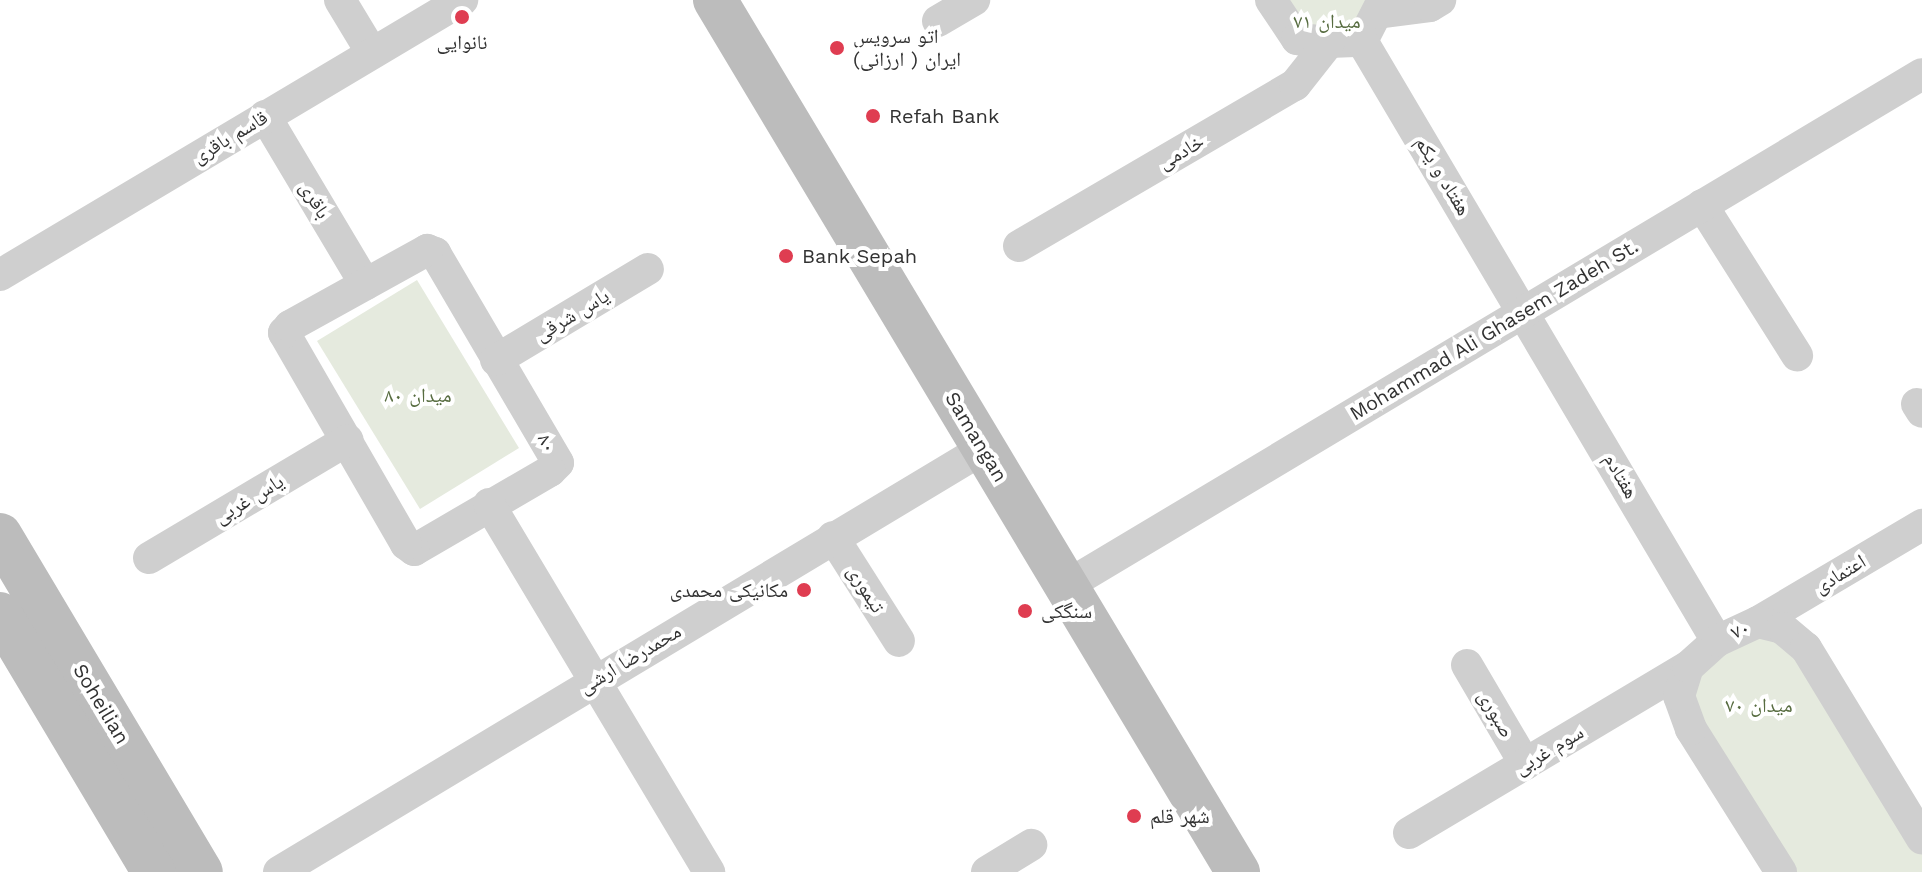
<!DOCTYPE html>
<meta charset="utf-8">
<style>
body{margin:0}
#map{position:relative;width:1922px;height:872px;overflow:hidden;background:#fff;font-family:"Work Sans","Noto Naskh Arabic",sans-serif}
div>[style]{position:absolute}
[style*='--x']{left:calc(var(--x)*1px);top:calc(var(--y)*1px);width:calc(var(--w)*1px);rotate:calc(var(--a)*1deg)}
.green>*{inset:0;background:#e5eade}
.street>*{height:32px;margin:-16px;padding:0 16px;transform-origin:16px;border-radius:16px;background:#cfcfcf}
.secondary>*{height:44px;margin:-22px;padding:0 22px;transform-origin:22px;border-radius:22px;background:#bcbcbc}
.dots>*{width:22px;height:22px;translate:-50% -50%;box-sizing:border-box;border:4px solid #fff;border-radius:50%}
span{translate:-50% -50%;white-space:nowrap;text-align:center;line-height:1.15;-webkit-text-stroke:8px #fff;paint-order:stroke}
.park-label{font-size:20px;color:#576c40}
.poi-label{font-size:20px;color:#323232}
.left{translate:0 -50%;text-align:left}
.right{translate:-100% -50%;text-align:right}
.street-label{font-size:20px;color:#323232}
</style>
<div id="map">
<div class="green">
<i style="clip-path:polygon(1271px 0,1383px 0,1362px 41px,1329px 42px)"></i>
<i style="clip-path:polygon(417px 280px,519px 448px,420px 509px,317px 341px)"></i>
<i style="clip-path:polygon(1782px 628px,1922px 839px,1922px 872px,1781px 872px,1691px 729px,1688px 667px)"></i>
</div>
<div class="street">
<i style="--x:340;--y:0;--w:62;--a:58.9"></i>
<i style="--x:1271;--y:0;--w:47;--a:56.3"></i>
<i style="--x:1297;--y:39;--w:32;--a:5"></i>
<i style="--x:1329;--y:42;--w:33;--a:-2"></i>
<i style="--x:1362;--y:41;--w:46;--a:-62.9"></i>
<i style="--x:1377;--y:13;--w:53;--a:-7.5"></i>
<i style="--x:1430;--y:6;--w:12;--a:-31"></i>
<i style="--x:938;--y:21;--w:42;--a:-30.3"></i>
<i style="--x:1362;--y:41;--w:697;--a:59.39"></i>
<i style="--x:265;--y:116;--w:196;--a:59.2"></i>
<i style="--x:1702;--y:205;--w:178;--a:57.7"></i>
<i style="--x:1019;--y:246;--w:320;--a:-30.3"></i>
<i style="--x:1295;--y:85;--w:55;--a:-51.7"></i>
<i style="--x:427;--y:250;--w:9;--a:21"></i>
<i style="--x:435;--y:253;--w:243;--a:59.6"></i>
<i style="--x:558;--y:463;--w:11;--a:135"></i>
<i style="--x:550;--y:471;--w:157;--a:149.8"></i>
<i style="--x:414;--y:550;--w:10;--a:-143"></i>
<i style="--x:406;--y:544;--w:244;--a:-120"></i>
<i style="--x:284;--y:333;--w:9;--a:-49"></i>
<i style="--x:290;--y:326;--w:157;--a:-29"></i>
<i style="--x:0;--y:275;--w:538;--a:-30.76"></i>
<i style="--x:496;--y:360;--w:177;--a:-30.9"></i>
<i style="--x:1917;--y:404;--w:9;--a:58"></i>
<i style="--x:489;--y:504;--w:429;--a:59.1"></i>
<i style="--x:833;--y:537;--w:123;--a:57.6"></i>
<i style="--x:149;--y:558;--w:231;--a:-30.7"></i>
<i style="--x:1066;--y:586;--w:997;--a:-30.88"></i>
<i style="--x:1758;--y:622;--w:191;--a:-30.6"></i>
<i style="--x:1467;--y:665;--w:115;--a:59.6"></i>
<i style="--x:1409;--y:833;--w:325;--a:-30.8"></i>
<i style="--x:279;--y:872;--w:821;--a:-31"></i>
<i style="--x:987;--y:872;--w:52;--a:-31.5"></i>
<i style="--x:1781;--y:872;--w:169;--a:-122.2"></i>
<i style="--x:1691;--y:729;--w:35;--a:-110"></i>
<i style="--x:1679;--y:696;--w:30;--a:-73"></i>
<i style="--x:1688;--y:667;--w:39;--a:-42"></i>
<i style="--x:1717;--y:641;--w:45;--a:-24.9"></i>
<i style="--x:1758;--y:622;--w:25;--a:14"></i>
<i style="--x:1782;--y:628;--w:31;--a:40"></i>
<i style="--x:1806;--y:648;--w:223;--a:58.7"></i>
</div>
<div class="secondary">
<i style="--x:715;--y:0;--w:1017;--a:59.05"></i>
<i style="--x:0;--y:535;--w:392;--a:59.2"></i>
<i style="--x:0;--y:614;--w:300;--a:59.2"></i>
</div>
<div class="dots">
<i style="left:462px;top:17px;background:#df3d51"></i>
<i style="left:837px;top:48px;background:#df3d51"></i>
<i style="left:873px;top:116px;background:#df3d51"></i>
<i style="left:786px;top:256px;background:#df3d51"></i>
<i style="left:804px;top:590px;background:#df3d51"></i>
<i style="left:1025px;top:611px;background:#df3d51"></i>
<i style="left:1134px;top:816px;background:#df3d51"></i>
</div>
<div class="park-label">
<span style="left:1327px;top:21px">میدان ۷۱</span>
<span style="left:418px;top:395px">میدان ۸۰</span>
<span style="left:1759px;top:705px">میدان ۷۰</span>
</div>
<div class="poi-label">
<span class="left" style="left:853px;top:48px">اتو سرویس<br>ایران ( ارزانی)</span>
<span style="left:462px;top:42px">نانوایی</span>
<span class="left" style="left:889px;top:116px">Refah Bank</span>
<span class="left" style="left:802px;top:256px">Bank Sepah</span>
<span class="right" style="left:788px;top:590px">مکانیکی محمدی</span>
<span class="left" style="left:1041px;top:611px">سنگکی</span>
<span class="left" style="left:1150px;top:816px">شهر قلم</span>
</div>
<div class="street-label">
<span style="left:230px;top:137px;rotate:-31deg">قاسم باقری</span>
<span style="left:1181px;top:152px;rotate:-30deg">خادمی</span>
<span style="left:1443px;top:176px;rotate:59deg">هفتاد و یکم</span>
<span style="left:315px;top:200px;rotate:59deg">باقری</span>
<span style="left:572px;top:315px;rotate:-31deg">یاس شرقی</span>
<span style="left:1494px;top:330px;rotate:-31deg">Mohammad Ali Ghasem Zadeh St.</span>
<span style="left:976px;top:437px;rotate:59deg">Samangan</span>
<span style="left:547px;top:443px;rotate:61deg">۸۰</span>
<span style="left:1621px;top:476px;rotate:60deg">هفتادم</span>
<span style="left:249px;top:499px;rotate:-31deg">یاس غربی</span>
<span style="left:1840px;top:574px;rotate:-31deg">اعتمادی</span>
<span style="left:866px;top:589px;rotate:58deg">تیموری</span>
<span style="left:1740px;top:630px;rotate:-24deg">۷۰</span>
<span style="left:630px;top:659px;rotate:-31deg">محمدرضا ارشی</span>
<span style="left:101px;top:704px;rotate:59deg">Soheilian</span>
<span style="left:1496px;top:714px;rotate:60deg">صبوری</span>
<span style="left:1549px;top:750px;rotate:-31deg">سوم غربی</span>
</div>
</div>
